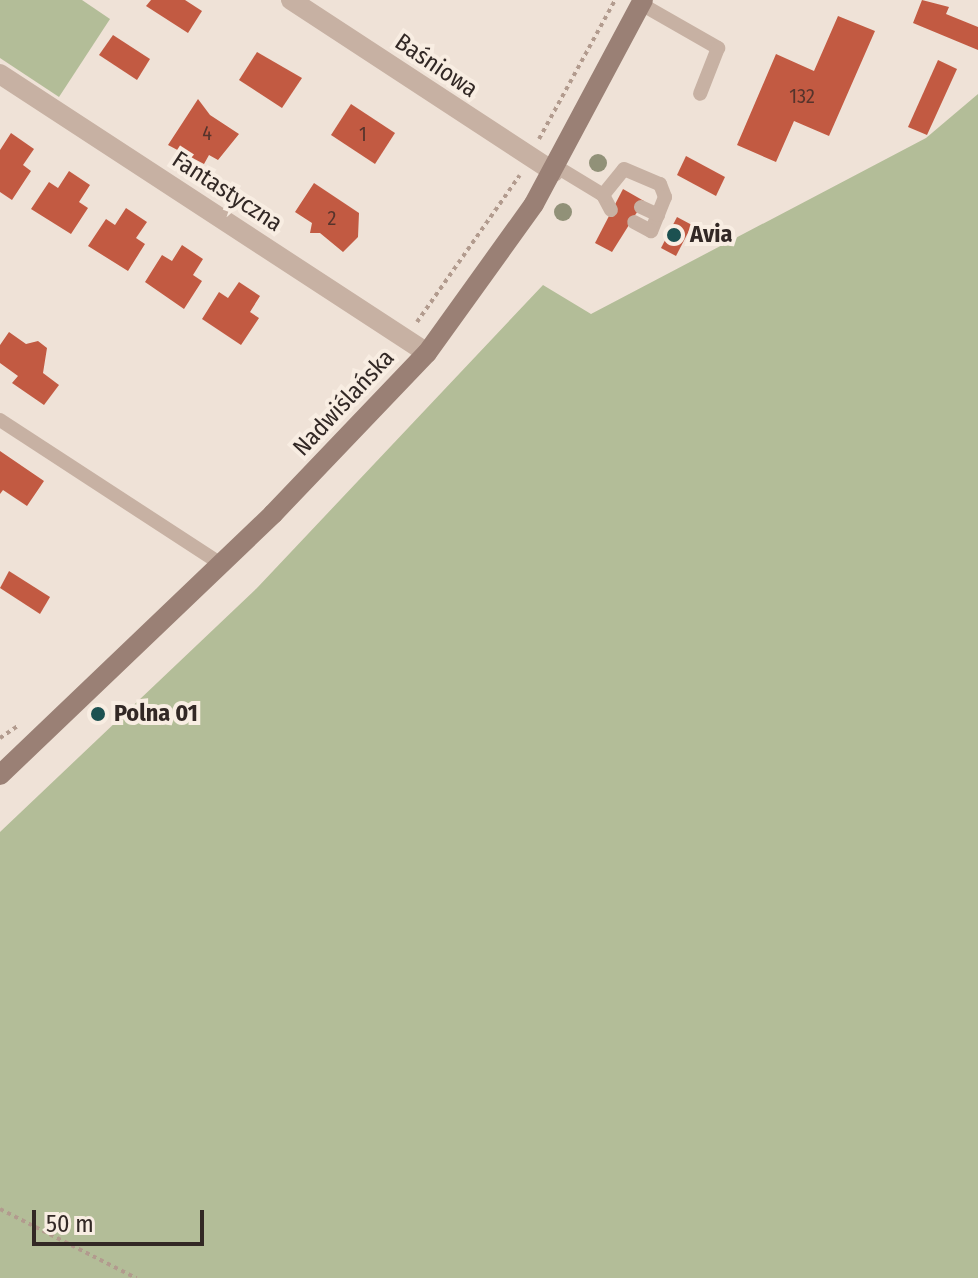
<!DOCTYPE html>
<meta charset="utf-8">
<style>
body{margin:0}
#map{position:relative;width:978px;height:1278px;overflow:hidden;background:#efe2d7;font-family:"Fira Sans Condensed",sans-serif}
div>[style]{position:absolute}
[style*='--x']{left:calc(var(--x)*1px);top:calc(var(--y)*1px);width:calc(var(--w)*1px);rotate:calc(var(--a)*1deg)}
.green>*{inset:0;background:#b3bd98}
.building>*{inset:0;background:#c25a42}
.path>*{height:4px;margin-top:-2px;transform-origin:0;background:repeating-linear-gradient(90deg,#b29b8e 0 4px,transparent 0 8px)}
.lane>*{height:14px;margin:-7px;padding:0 7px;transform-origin:7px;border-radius:7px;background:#c7b1a3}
.street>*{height:20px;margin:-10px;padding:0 10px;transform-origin:10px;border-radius:10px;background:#c7b1a3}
.secondary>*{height:20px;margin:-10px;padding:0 10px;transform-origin:10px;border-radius:10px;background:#9a8075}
.trees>*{width:18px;height:18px;margin:-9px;border-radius:50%;background:#919178}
.dots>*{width:22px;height:22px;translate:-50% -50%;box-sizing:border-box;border:4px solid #f8ede2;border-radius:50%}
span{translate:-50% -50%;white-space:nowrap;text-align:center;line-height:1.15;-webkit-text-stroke:8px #f8ede2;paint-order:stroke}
.number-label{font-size:20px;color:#56342c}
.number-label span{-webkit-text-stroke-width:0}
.street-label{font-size:24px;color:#322825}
.poi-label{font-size:24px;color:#322825;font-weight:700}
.left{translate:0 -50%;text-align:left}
.scale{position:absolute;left:32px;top:1210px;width:172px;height:36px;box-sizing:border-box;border:4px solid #322825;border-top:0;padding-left:10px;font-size:24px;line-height:28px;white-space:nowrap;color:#322825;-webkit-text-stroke:6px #f8ede2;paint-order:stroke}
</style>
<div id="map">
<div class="green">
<i style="clip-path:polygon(0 0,82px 0,110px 19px,59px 97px,0 58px)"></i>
<i style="clip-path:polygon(978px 94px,978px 1278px,0 1278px,0 832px,257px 588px,543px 285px,591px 314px,926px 138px)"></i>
</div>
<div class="building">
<i style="clip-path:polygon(151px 0,185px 0,202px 11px,188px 33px,146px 6px)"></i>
<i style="clip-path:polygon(922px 0,949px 7px,946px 14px,978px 27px,978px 50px,913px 23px)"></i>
<i style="clip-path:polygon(838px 16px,875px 31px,829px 136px,794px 121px,776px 162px,737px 145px,776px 54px,814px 71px)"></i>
<i style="clip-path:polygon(113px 35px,150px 59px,137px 80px,99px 55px)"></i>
<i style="clip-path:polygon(257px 52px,302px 78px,282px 108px,239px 80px)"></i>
<i style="clip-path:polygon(938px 60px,957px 69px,927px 135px,908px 127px)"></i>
<i style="clip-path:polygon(198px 99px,210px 115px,239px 134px,218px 160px,209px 155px,204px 164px,168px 145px)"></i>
<i style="clip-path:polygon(351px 104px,395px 133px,375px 164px,331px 135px)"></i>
<i style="clip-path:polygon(11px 133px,34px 149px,23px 165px,31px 171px,12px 200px,0 192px,0 150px)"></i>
<i style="clip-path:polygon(686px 156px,725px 177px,716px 196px,677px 175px)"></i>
<i style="clip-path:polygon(69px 171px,90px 185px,79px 202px,88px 208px,71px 234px,31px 209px,49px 182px,58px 188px)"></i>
<i style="clip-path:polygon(314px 183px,359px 213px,358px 237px,343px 252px,320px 233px,310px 233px,312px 223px,295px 212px)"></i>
<i style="clip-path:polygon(623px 189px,644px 201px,612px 252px,595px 243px)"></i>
<i style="clip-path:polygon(126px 208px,147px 222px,136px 238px,145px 244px,128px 271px,88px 246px,106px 219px,115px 225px)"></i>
<i style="clip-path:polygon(677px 217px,692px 225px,676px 256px,661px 248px)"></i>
<i style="clip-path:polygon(182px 245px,203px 259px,193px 275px,202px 281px,184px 309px,145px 282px,162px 255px,172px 261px)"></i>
<i style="clip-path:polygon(239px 282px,260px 296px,250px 312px,259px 318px,241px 345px,202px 319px,219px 292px,228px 298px)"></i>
<i style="clip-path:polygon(9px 332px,26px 344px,38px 341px,47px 348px,43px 373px,59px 385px,44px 405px,12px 383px,18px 376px,0 363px,0 345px)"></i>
<i style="clip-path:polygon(0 451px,44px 481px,27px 506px,3px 490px,0 494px)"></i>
<i style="clip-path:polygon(9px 571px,50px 597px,40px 614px,0 588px)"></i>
</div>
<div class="path">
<i style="--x:539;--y:139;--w:158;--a:-61.3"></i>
<i style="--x:417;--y:322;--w:179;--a:-55"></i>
<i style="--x:374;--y:374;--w:26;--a:-50"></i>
<i style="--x:0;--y:738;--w:22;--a:-34"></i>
<i style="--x:0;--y:1209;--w:153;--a:26.9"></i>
</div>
<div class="lane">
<i style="--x:641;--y:4;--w:89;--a:29.7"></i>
<i style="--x:718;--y:48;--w:49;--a:111.4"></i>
<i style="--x:557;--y:167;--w:54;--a:31.3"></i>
<i style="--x:603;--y:195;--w:17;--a:62"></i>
<i style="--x:603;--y:195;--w:33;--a:-51"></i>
<i style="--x:624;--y:169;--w:39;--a:23"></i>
<i style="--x:660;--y:184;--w:14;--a:69"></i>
<i style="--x:665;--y:197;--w:37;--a:112"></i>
<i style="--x:651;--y:231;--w:19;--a:-152"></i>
<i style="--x:641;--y:207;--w:19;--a:25"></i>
<i style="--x:0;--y:420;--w:264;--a:33.1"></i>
</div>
<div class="street">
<i style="--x:291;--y:0;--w:314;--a:33.2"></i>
<i style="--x:0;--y:74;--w:510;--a:33.16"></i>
</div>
<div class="secondary">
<i style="--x:0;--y:775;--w:378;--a:-43.7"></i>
<i style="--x:273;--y:514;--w:223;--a:-46.3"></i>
<i style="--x:427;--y:353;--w:183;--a:-54.3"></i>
<i style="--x:534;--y:204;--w:231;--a:-61.9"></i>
</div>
<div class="trees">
<i style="left:598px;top:163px"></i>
<i style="left:563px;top:212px"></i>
</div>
<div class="dots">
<i style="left:674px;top:235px;background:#1c5151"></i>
<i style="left:98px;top:714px;background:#1c5151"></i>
</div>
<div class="number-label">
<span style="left:802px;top:96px">132</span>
<span style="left:207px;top:133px">4</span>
<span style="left:363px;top:134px">1</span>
<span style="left:332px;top:218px">2</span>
</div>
<div class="street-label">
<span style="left:436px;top:66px;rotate:34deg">Baśniowa</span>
<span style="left:227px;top:192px;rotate:33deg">Fantastyczna</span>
<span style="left:344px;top:403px;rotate:-47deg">Nadwiślańska</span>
</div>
<div class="poi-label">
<span class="left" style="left:690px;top:235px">Avia</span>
<span class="left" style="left:114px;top:714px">Polna 01</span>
</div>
<div class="scale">50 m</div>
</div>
